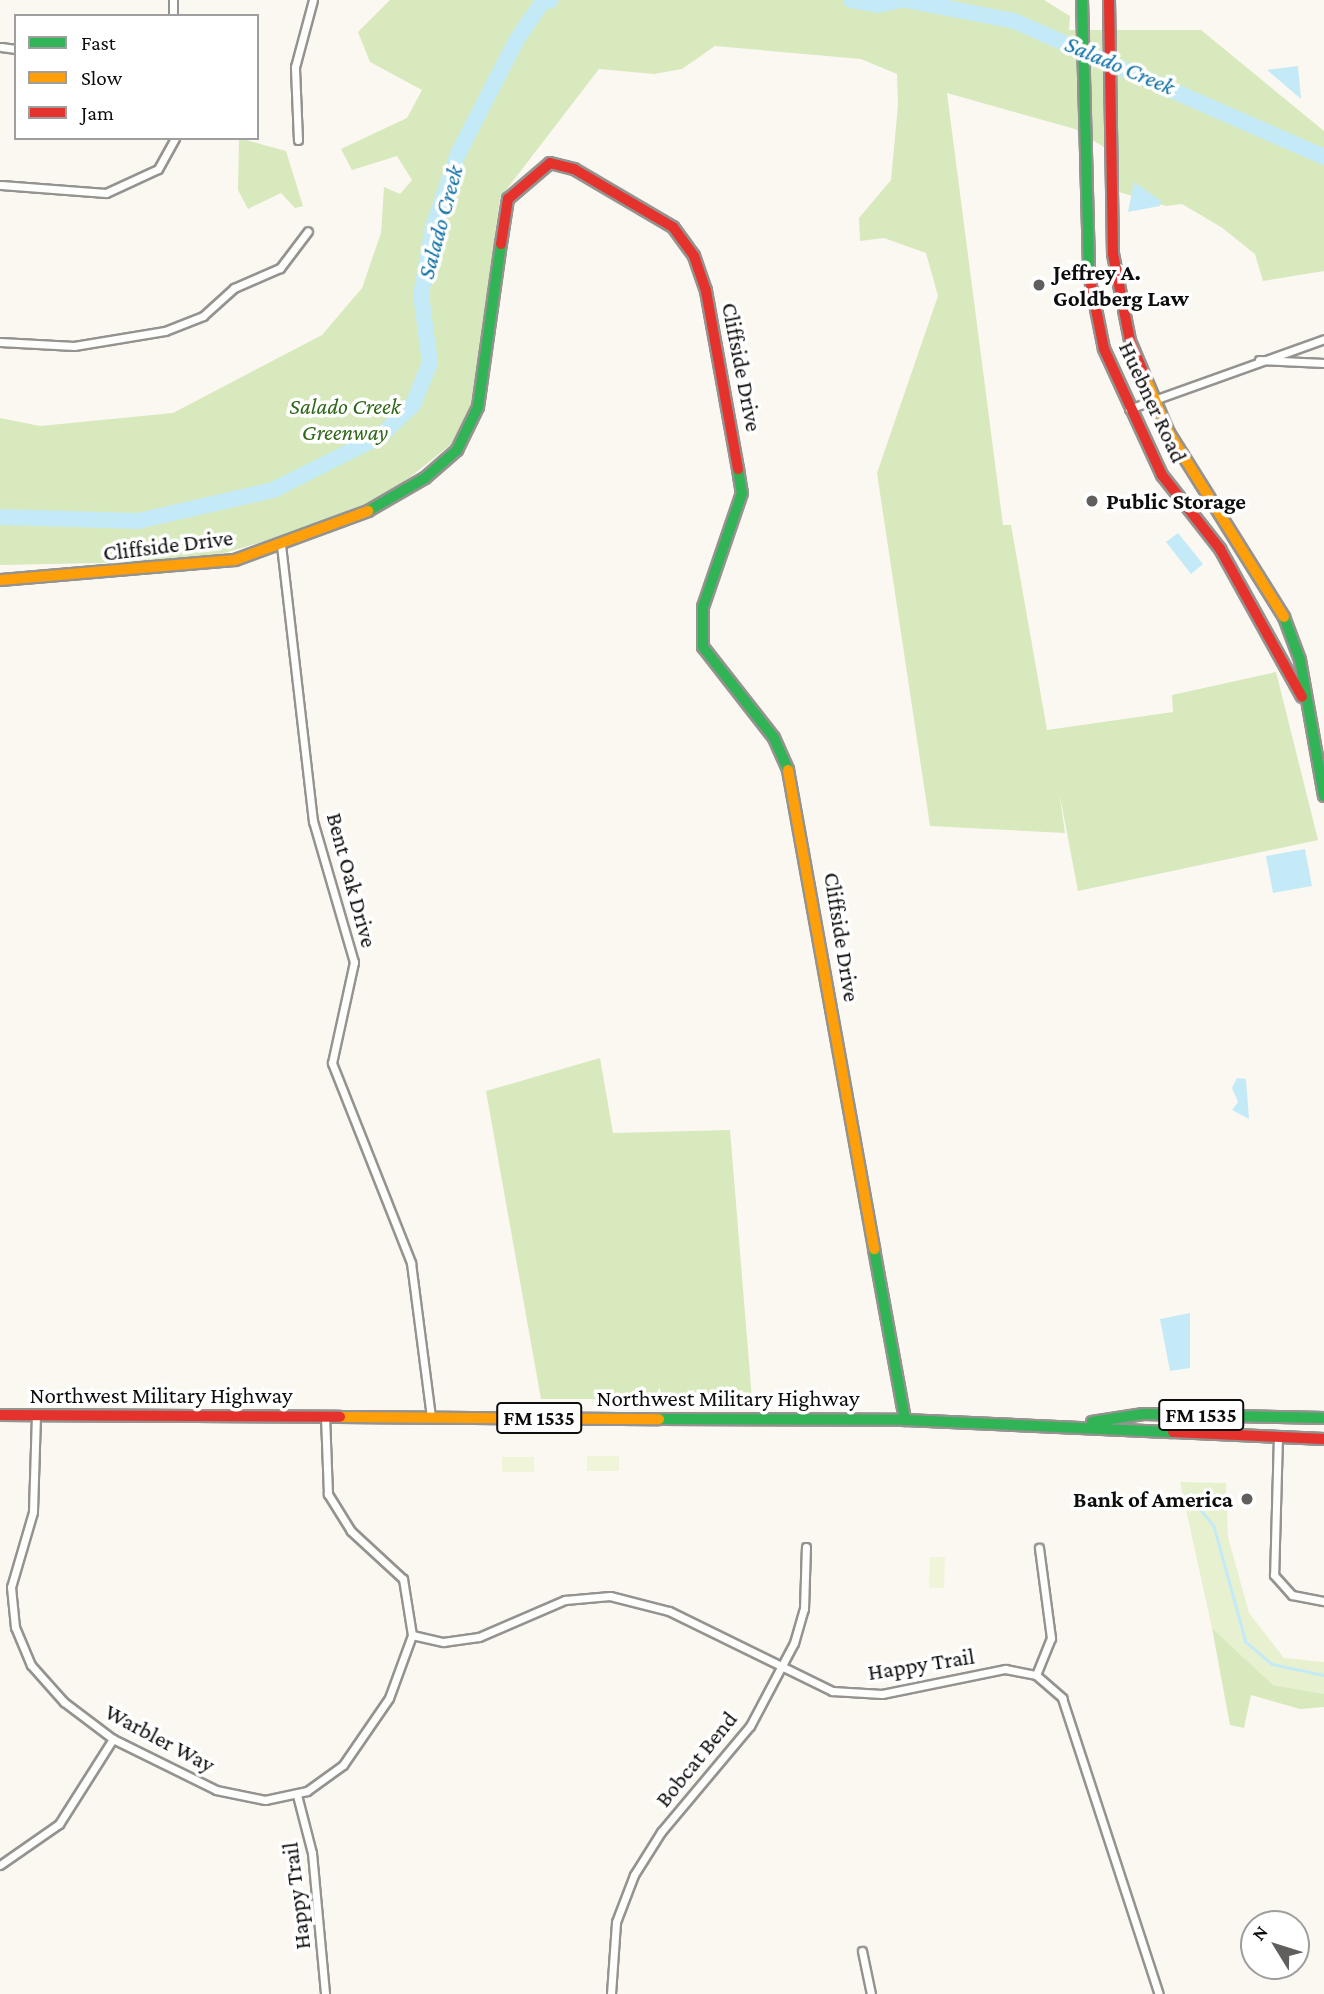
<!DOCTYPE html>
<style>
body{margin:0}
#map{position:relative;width:1324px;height:1994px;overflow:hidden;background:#fbf8f1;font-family:"Crimson Pro",serif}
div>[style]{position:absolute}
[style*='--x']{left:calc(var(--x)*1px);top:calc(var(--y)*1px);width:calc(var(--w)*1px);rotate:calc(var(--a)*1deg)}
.green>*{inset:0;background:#e7f1cf}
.forest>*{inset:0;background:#d7e9bd}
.pitch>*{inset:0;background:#f0f5d9}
.water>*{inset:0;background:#c5eaf7}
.stream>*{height:2.5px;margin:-1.25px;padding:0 1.25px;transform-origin:1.25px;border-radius:1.25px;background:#c5eaf7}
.river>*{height:16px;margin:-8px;padding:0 8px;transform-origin:8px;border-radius:8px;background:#c5eaf7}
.roads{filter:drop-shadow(2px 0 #949390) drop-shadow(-2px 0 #949390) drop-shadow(0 2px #949390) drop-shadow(0 -2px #949390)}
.street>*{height:7px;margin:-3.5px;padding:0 3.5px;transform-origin:3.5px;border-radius:3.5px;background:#fefefd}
.fast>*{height:10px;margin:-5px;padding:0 5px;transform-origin:5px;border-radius:5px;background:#30b455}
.slow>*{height:10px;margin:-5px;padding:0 5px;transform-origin:5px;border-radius:5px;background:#ff9f0a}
.jam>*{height:10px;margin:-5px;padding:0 5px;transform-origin:5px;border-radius:5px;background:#e5322d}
.dots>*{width:19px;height:19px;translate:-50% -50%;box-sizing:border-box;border:4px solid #fff;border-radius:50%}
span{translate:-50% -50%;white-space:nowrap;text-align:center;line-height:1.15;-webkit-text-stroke:7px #fff;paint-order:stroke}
.shield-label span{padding:2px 5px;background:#fff;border:2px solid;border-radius:5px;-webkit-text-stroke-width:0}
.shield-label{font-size:21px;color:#0d0d0d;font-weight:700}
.poi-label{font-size:23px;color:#0d0d0d;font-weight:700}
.left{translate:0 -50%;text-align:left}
.right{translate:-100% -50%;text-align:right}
.street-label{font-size:23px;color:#0d0d0d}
.park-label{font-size:23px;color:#306819;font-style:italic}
.water-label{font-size:24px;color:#0f70a6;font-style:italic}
.legend{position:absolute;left:14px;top:14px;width:245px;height:126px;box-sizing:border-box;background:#fff;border:2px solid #9e9e9e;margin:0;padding:9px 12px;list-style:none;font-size:21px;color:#0d0d0d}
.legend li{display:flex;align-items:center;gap:14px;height:35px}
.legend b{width:35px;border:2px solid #9e9e9e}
.north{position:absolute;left:1240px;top:1910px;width:70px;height:70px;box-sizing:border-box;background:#fff;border:2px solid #9e9e9e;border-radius:50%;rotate:308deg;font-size:19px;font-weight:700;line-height:28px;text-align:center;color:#0d0d0d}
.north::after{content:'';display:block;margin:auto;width:24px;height:32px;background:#605f5d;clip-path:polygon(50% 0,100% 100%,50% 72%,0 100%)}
</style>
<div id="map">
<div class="green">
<i style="clip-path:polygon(1180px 1482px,1226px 1483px,1228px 1537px,1249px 1613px,1284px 1658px,1324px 1662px,1324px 1694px,1273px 1685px,1212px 1628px)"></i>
</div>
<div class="forest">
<i style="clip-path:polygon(390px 0,1044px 0,1070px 16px,1069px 30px,1201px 30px,1324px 131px,1324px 271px,1263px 281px,1255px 254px,1221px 227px,1182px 204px,1166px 206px,1119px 192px,1118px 156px,1075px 129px,947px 93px,1003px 525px,1011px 525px,1047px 730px,1173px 712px,1172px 695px,1276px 672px,1318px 840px,1078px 891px,1059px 791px,1065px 833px,930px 826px,877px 473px,938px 296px,926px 253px,884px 238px,860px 241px,859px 218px,891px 180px,898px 105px,897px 74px,861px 59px,715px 46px,682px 69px,654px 74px,599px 69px,500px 198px,472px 402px,454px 442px,389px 494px,287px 535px,196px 561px,0 565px,0 418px,40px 426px,173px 413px,322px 335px,362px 288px,381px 233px,384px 187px,400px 194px,412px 180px,397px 156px,352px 170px,341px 149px,407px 118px,422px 90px,370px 62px,358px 32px)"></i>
<i style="clip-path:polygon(239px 138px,286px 151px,303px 206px,295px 208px,281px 193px,248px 209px,238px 190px)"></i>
<i style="clip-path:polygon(600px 1058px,613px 1133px,730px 1130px,752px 1399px,541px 1399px,486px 1091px)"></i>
<i style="clip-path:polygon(1212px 1628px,1273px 1685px,1324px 1694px,1324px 1707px,1300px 1709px,1251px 1695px,1244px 1728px,1230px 1725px)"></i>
</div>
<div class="pitch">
<i style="clip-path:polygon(587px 1456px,619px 1456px,619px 1471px,587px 1471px)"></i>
<i style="clip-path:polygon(502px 1457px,534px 1457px,534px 1472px,502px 1472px)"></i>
<i style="clip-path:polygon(930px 1557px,945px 1557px,944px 1588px,929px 1588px)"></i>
</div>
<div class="water">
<i style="clip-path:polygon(1298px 66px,1301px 99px,1267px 70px)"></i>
<i style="clip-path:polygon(1134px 182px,1161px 201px,1160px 206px,1128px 212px)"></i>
<i style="clip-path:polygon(1178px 533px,1203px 564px,1191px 574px,1166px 542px)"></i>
<i style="clip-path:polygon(1305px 849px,1312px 886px,1273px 893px,1266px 856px)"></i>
<i style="clip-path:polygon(1237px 1078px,1246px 1079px,1249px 1119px,1232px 1110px,1238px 1102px,1232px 1088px)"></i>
<i style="clip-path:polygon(1190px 1313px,1190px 1368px,1170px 1371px,1160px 1319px)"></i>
</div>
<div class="stream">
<i style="--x:1188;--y:1494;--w:41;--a:50.9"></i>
<i style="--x:1214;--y:1526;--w:120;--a:74.6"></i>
<i style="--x:1246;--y:1642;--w:34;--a:40"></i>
<i style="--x:1272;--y:1664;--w:53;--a:11.9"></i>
</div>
<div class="river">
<i style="--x:851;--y:0;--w:27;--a:10"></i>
<i style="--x:878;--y:5;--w:24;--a:-12"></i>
<i style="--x:906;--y:0;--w:110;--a:11"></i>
<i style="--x:1014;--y:21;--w:339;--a:23.7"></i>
<i style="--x:0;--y:517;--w:138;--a:1.7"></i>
<i style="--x:138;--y:521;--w:139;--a:-12.9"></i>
<i style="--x:273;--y:490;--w:119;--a:-26.6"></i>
<i style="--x:379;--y:437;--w:47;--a:-43.3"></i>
<i style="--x:413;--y:405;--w:45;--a:-68"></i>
<i style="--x:430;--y:363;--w:69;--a:-97.5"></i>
<i style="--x:421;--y:295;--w:69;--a:-80"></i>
<i style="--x:433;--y:227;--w:77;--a:-71.1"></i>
<i style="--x:458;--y:154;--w:129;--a:-62.8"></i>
<i style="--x:517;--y:39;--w:44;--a:-55.2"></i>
<i style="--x:542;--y:3;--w:9;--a:-18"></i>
</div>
<div class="roads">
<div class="street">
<i style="--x:173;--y:0;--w:16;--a:90"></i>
<i style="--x:1;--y:47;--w:15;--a:8"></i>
<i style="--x:298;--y:140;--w:73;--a:-92.4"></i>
<i style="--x:295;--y:67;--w:69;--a:-75"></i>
<i style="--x:1;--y:185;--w:105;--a:4.4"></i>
<i style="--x:106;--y:193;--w:57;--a:-24.8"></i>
<i style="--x:158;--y:169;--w:35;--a:-61"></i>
<i style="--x:0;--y:342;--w:74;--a:3.1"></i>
<i style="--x:74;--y:346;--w:92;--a:-9.4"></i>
<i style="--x:165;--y:331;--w:41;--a:-21.5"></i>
<i style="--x:203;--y:316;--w:42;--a:-42.1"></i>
<i style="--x:234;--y:288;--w:50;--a:-23.5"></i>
<i style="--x:280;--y:268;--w:46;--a:-52.9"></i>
<i style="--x:1259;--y:360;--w:65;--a:2.6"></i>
<i style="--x:1129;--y:409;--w:207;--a:-19.7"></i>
<i style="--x:281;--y:545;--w:278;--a:83.4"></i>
<i style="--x:313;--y:821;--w:147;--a:73.8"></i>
<i style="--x:354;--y:962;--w:103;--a:102.3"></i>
<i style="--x:332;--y:1063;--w:215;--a:68.4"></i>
<i style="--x:411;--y:1263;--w:156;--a:82.6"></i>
<i style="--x:36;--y:1415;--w:97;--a:91.8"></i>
<i style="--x:33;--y:1512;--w:78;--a:106.3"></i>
<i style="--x:11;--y:1587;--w:40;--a:84.3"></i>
<i style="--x:15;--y:1627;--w:41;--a:67.2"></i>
<i style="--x:31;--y:1665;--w:50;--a:48.3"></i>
<i style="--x:64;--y:1702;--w:61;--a:37.1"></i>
<i style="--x:113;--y:1739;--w:115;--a:26.3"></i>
<i style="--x:216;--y:1790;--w:50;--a:11.5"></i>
<i style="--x:265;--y:1800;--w:43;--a:-12.1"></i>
<i style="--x:307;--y:1791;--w:44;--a:-35.8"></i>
<i style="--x:343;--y:1765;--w:81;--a:-55.5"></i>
<i style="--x:389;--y:1698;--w:67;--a:-69.9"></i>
<i style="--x:412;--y:1635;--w:57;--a:-99.1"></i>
<i style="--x:403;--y:1579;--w:71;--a:-137.3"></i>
<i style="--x:351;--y:1531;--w:44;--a:-121.9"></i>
<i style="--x:328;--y:1494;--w:77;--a:-92.2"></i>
<i style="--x:1278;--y:1436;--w:139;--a:91.6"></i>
<i style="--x:1274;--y:1575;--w:27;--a:48"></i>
<i style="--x:1292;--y:1595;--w:33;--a:11"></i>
<i style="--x:412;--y:1635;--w:32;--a:13"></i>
<i style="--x:443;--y:1642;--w:36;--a:-8"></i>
<i style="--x:479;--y:1637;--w:94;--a:-23.3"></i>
<i style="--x:565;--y:1600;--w:45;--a:-5.1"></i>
<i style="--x:610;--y:1596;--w:61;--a:14.3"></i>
<i style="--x:669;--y:1611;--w:182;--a:26.1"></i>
<i style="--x:832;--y:1691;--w:50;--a:3.4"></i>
<i style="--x:882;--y:1694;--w:126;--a:-11.5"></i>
<i style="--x:1005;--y:1669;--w:32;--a:11"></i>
<i style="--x:1036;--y:1675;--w:35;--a:41"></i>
<i style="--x:1062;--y:1698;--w:311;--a:71.9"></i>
<i style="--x:1036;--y:1675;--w:40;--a:-68"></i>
<i style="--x:1051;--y:1638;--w:91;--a:-97.6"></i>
<i style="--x:297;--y:1795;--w:60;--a:75.5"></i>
<i style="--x:312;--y:1853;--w:142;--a:84.7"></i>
<i style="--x:0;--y:1865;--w:72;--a:-34.8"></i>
<i style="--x:59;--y:1824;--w:101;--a:-57.6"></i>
<i style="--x:862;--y:1951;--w:44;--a:78.2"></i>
<i style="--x:611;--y:1994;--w:72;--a:-86"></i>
<i style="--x:616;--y:1922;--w:50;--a:-69"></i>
<i style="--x:634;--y:1875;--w:51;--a:-57.9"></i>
<i style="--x:661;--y:1832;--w:138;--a:-50"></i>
<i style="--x:750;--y:1726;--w:94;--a:-62.1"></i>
<i style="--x:794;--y:1643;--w:35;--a:-74"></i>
<i style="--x:804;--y:1609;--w:62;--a:-88.2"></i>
</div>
<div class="fast">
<i style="--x:1082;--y:0;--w:274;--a:88.5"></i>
<i style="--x:738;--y:469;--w:24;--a:81"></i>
<i style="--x:742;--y:493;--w:120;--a:108.9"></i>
<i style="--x:703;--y:607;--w:40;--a:90"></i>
<i style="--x:703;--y:647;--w:115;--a:52"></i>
<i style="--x:774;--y:738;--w:35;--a:66"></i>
<i style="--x:368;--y:511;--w:66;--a:-30.1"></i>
<i style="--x:425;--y:478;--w:43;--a:-41.2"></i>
<i style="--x:457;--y:450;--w:48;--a:-64"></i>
<i style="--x:478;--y:407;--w:165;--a:-82"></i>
<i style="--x:1284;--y:617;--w:46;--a:69.6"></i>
<i style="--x:1300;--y:660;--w:138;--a:80"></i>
<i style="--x:874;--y:1249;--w:174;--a:79.7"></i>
<i style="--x:659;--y:1419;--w:246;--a:0.2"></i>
<i style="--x:905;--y:1420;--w:268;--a:2.6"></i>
<i style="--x:1092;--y:1422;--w:52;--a:-8.9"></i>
<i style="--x:1143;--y:1414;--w:181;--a:1.3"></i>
</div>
<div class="slow">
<i style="--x:1146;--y:379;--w:59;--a:66.9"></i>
<i style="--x:1169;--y:433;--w:217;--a:58"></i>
<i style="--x:0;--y:580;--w:236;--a:-4.9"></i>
<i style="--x:235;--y:560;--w:142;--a:-20.2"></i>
<i style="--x:788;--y:770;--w:487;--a:79.8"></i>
<i style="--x:340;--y:1417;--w:319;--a:0.4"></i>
</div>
<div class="jam">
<i style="--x:1109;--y:0;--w:254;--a:89.1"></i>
<i style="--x:1113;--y:254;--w:89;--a:78.9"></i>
<i style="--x:1130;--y:341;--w:41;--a:67.2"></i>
<i style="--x:501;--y:244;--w:46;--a:-81.2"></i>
<i style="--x:508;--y:199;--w:55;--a:-40.6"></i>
<i style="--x:550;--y:163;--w:25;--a:14"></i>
<i style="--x:574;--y:169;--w:115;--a:30.4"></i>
<i style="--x:673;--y:227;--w:36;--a:54"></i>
<i style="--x:694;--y:256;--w:37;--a:71"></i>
<i style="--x:706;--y:291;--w:181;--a:79.8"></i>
<i style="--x:1089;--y:274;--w:76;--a:78.7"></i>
<i style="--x:1104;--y:349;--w:139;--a:65.3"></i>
<i style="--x:1162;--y:475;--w:94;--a:51.9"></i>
<i style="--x:1220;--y:549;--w:169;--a:61"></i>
<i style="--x:0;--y:1415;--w:340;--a:0.3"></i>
<i style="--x:1173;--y:1432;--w:151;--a:2.7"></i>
</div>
</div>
<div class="dots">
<i style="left:1039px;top:285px;background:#605f5d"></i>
<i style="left:1092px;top:501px;background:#605f5d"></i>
<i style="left:1247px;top:1499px;background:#605f5d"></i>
</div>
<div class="shield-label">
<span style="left:1201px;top:1415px">FM 1535</span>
<span style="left:539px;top:1418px">FM 1535</span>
</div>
<div class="poi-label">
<span class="left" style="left:1053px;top:285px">Jeffrey A.<br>Goldberg Law</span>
<span class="left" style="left:1106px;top:501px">Public Storage</span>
<span class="right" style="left:1233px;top:1499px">Bank of America</span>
</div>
<div class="street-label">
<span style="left:742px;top:367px;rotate:79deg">Cliffside Drive</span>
<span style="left:1153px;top:402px;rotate:65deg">Huebner Road</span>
<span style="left:168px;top:545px;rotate:-7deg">Cliffside Drive</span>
<span style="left:352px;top:880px;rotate:75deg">Bent Oak Drive</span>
<span style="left:842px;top:937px;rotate:81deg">Cliffside Drive</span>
<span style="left:161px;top:1395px">Northwest Military Highway</span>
<span style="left:728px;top:1398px">Northwest Military Highway</span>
<span style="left:921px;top:1664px;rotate:-9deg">Happy Trail</span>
<span style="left:160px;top:1738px;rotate:28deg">Warbler Way</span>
<span style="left:696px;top:1759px;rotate:-51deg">Bobcat Bend</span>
<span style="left:296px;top:1896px;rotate:-97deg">Happy Trail</span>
</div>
<div class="park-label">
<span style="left:345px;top:419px">Salado Creek<br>Greenway</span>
</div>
<div class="water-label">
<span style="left:1120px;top:65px;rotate:23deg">Salado Creek</span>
<span style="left:440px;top:222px;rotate:-75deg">Salado Creek</span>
</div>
<ul class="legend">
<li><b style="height:9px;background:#30b455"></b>Fast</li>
<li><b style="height:9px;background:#ff9f0a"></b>Slow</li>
<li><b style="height:9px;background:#e5322d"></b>Jam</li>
</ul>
<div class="north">N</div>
</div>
